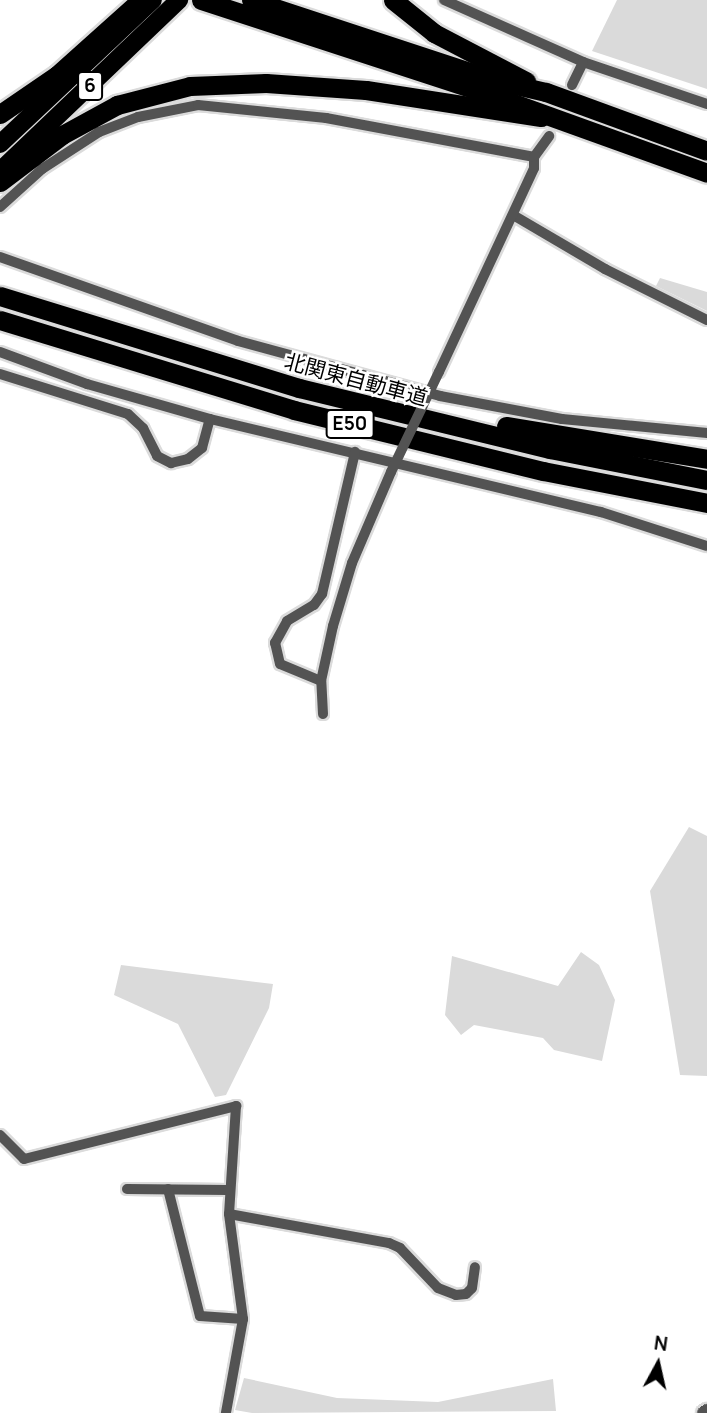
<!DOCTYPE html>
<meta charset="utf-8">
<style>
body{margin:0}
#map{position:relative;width:707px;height:1413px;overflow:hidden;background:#fff;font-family:Manrope,"Noto Sans JP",sans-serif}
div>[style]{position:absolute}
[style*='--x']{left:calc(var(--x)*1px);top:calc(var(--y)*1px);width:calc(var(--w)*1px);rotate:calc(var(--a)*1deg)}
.green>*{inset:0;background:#dadada}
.roads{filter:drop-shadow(2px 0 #dbdbdb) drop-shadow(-2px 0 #dbdbdb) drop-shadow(0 2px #dbdbdb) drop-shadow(0 -2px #dbdbdb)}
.minor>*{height:10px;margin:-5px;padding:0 5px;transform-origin:5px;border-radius:5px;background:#535353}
.tertiary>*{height:14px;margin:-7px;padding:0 7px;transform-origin:7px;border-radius:7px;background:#535353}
.trunk>*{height:18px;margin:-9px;padding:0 9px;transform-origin:9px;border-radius:9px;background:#000}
.motorway>*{height:19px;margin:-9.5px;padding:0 9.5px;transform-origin:9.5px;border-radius:9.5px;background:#000}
.minor-bridge>*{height:10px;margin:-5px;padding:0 5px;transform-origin:5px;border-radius:5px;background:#535353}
span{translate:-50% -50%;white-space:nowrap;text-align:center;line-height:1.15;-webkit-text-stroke:5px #fff;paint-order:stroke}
.shield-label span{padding:2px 5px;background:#fff;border:2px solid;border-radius:5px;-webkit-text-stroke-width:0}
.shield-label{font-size:19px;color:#000;font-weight:700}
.street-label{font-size:21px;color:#000}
.north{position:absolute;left:623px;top:1329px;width:70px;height:70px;-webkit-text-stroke:5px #fff;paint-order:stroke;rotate:8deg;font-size:19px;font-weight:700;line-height:28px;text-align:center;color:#000}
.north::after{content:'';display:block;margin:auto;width:24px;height:32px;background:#000;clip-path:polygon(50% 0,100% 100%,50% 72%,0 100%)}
</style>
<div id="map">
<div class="green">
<i style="clip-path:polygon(617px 0,707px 0,707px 89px,592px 51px)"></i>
<i style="clip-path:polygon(660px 278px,707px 292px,707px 311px,656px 286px)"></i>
<i style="clip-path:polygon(689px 827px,707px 836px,707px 1076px,680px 1075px,650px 891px)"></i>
<i style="clip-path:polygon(581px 952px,599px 965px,615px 1000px,602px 1061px,554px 1050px,543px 1038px,474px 1025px,461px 1035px,445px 1015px,452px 956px,558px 986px)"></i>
<i style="clip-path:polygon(121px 965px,273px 984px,269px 1008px,226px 1095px,215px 1097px,178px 1024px,114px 995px)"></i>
<i style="clip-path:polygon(244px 1378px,337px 1398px,438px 1402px,553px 1379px,556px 1411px,252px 1413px,235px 1410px)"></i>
</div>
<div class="roads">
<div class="minor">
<i style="--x:444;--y:0;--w:152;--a:24"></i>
<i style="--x:583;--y:62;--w:131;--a:18.7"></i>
<i style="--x:572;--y:85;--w:25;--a:-64"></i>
<i style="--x:0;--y:207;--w:57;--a:-42.1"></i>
<i style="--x:42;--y:169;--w:68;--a:-33"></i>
<i style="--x:99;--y:132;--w:42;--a:-21"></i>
<i style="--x:138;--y:117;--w:61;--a:-11.3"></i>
<i style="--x:198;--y:105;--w:129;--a:5.8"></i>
<i style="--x:326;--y:118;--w:212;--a:10.6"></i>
<i style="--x:513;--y:215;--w:107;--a:30.4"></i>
<i style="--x:605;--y:269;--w:114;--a:26.6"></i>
<i style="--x:0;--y:257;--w:252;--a:19.4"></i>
<i style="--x:238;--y:341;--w:209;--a:15.2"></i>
<i style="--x:440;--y:396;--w:124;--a:10.7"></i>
<i style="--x:562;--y:419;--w:146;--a:5.5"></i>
<i style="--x:0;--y:352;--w:93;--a:20.2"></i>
<i style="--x:87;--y:384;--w:128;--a:15.9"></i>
<i style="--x:210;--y:419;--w:402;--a:13.4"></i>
<i style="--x:601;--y:512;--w:111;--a:17.8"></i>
<i style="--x:439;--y:372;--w:225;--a:-65"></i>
<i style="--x:534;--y:168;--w:11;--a:-90"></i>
<i style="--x:534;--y:157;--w:26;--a:-54"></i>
<i style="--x:0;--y:374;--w:134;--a:17.4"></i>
<i style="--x:128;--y:414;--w:21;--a:43"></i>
<i style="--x:143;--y:428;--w:31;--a:63"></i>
<i style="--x:157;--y:456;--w:16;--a:27"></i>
<i style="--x:171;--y:463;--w:17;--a:-13"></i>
<i style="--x:188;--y:459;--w:18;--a:-38"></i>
<i style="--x:202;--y:448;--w:30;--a:-75"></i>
<i style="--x:321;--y:681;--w:44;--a:-157.5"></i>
<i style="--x:280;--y:664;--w:22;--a:-103"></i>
<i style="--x:275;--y:643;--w:25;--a:-61"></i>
<i style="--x:287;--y:621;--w:31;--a:-31"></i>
<i style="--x:314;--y:605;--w:14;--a:-54"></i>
<i style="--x:322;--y:594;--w:146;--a:-76.9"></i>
<i style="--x:323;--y:714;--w:33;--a:-93"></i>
<i style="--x:321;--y:681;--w:56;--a:-77.7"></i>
<i style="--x:333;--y:626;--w:66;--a:-73.2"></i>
<i style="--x:352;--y:563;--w:99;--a:-66.8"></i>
<i style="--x:0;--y:1135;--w:34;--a:45"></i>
<i style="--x:24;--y:1159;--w:219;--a:-14"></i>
<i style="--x:236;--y:1106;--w:108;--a:93.7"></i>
<i style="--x:229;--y:1214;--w:106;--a:82.4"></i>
<i style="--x:243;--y:1319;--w:96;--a:100.3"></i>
<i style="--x:127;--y:1189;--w:101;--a:0.6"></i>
<i style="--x:168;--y:1189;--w:131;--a:75.9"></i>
<i style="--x:200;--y:1316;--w:43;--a:4"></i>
<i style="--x:229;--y:1214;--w:163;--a:10.3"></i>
<i style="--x:389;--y:1243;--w:12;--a:24"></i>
<i style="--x:400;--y:1248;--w:55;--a:46.5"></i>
<i style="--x:438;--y:1288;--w:19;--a:21"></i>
<i style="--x:456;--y:1295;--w:10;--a:-6"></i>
<i style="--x:466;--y:1294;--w:8;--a:-45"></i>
<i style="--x:472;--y:1288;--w:21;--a:-82"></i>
</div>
<div class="tertiary">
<i style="--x:704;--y:1413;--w:4;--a:-34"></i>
</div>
<div class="trunk">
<i style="--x:0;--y:144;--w:210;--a:-43.3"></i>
<i style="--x:0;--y:171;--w:248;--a:-43.7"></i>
</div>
<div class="motorway">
<i style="--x:201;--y:0;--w:302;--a:18.1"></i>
<i style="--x:488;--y:94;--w:233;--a:19.8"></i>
<i style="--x:251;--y:0;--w:256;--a:18.2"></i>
<i style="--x:494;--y:80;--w:53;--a:13"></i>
<i style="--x:546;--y:92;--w:171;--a:20.1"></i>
<i style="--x:393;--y:0;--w:53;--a:38.8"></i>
<i style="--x:434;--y:33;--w:104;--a:27.6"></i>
<i style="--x:0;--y:114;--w:69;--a:-34.4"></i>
<i style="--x:57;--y:75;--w:113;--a:-41.8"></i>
<i style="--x:0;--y:182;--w:78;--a:-37.2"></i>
<i style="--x:62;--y:135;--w:63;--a:-28.6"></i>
<i style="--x:117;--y:105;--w:75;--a:-14.6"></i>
<i style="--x:190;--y:86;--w:76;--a:-2.3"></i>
<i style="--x:266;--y:83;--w:100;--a:4"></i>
<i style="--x:366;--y:90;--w:177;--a:8.8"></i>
<i style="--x:0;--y:296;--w:313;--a:17.1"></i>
<i style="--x:299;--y:388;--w:258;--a:13.7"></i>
<i style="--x:550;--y:449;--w:160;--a:11.2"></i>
<i style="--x:0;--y:320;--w:307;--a:17"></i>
<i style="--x:294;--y:410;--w:256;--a:13.8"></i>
<i style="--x:543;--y:471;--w:167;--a:11"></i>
<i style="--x:506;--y:426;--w:204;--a:9.3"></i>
</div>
</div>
<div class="minor-bridge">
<i style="--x:391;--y:472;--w:111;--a:-64.4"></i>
</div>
<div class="shield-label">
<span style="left:90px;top:86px">6</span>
<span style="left:350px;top:424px">E50</span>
</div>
<div class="street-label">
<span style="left:356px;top:379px;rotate:15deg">北関東自動車道</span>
</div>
<div class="north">N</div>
</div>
